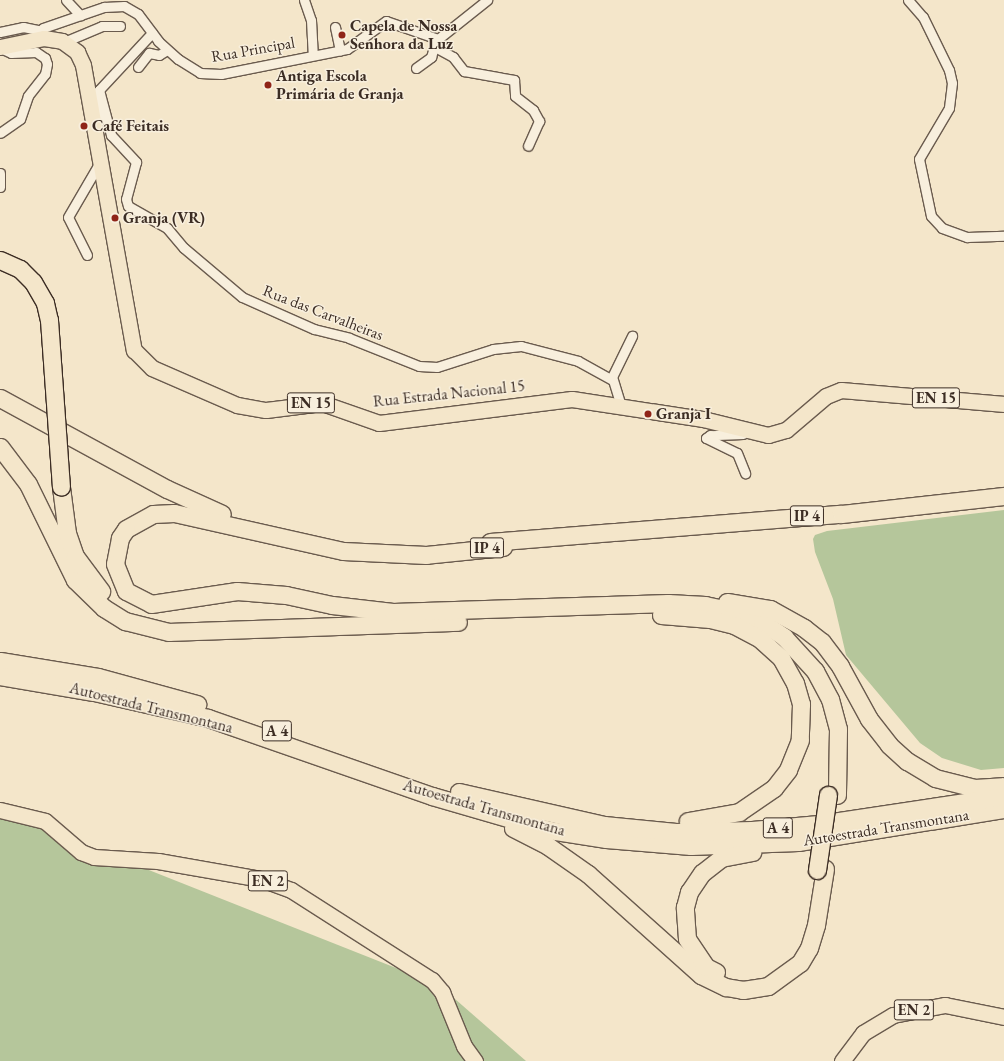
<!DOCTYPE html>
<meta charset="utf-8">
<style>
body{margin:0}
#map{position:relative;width:1004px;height:1061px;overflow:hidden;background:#f4e6ca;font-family:"EB Garamond",serif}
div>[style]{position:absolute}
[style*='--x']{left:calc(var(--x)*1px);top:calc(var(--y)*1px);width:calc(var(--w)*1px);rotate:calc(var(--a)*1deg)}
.green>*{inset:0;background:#b5c69b}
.roads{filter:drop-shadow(1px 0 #6a5b4e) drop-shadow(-1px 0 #6a5b4e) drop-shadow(0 1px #6a5b4e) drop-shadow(0 -1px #6a5b4e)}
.street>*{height:9px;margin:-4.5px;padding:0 4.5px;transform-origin:4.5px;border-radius:4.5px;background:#f8efdd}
.primary>*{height:15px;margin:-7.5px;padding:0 7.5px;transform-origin:7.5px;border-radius:7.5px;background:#f4e6ca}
.highway>*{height:17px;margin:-8.5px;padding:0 8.5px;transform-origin:8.5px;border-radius:8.5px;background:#f4e6ca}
.bridges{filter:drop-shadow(1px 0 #3c2d24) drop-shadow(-1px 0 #3c2d24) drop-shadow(0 1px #3c2d24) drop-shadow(0 -1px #3c2d24)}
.highway-bridge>*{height:17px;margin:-8.5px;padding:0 8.5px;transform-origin:8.5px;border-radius:8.5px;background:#f4e6ca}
.dots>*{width:11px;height:11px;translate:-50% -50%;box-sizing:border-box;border:2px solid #f8efdd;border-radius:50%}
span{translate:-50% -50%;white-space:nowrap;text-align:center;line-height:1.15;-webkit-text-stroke:3px #f8efdd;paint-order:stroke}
.shield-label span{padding:1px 3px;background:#f8efdd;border:1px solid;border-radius:3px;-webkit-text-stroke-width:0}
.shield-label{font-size:15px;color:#3c2d24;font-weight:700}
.poi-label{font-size:16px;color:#3c2d24;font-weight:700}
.left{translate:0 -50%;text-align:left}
.street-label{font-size:16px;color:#3c2d24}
</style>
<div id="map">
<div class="green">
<i style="clip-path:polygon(1004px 510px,1004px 768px,981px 770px,942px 758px,920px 743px,846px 655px,833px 599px,815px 552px,813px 539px,815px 535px,827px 531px)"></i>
<i style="clip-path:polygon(0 811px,439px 985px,526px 1061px,0 1061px)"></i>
</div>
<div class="roads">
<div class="street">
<i style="--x:66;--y:0;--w:21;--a:47"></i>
<i style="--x:304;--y:0;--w:21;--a:71"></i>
<i style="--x:311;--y:20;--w:35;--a:87"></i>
<i style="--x:908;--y:0;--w:23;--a:49"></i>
<i style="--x:923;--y:17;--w:59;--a:63.9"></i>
<i style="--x:949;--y:70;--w:13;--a:77"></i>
<i style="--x:952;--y:83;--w:25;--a:97"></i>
<i style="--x:949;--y:108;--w:59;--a:120.5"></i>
<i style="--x:919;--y:159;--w:58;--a:78.1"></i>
<i style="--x:931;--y:216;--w:16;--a:47"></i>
<i style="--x:942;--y:228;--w:27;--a:20"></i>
<i style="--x:967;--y:237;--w:37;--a:-2"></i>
<i style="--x:335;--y:27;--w:24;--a:78"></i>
<i style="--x:0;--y:32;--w:24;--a:-12"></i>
<i style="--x:23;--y:27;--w:16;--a:11"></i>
<i style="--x:34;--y:39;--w:14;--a:-51"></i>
<i style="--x:43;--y:28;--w:65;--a:-19"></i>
<i style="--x:104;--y:7;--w:20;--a:-3"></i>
<i style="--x:124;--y:6;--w:16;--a:30"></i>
<i style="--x:138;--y:14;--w:34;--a:53"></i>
<i style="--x:158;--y:41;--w:27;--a:42"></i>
<i style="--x:178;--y:59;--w:26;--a:32"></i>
<i style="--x:200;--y:73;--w:21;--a:3"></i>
<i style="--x:221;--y:74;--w:128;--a:-11.2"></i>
<i style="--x:347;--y:49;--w:48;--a:-35.7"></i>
<i style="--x:386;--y:21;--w:55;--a:19.1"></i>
<i style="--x:438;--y:39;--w:63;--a:-38.5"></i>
<i style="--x:64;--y:42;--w:41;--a:-22.8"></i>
<i style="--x:102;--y:26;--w:18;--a:0"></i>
<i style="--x:435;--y:47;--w:21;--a:29"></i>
<i style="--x:453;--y:57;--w:18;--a:52"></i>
<i style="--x:464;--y:71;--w:51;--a:10.2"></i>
<i style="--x:514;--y:80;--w:16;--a:86"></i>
<i style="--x:515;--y:96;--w:23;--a:38"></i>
<i style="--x:533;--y:110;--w:13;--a:61"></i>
<i style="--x:539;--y:121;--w:27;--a:114"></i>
<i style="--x:0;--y:48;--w:12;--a:24"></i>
<i style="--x:11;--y:53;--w:25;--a:-2"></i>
<i style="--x:36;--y:52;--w:11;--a:34"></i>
<i style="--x:45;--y:58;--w:6;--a:72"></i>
<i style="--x:47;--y:64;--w:10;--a:101"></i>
<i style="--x:45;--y:74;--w:28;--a:128"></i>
<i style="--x:28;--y:96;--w:24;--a:109"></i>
<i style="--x:20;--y:119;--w:24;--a:145"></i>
<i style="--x:138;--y:67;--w:18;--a:-52"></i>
<i style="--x:149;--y:53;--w:10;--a:11"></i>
<i style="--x:159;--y:55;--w:9;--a:-32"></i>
<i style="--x:416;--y:68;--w:19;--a:-36"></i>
<i style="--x:431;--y:57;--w:17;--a:-73"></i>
<i style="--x:99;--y:90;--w:47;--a:75.1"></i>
<i style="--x:111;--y:135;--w:37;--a:47"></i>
<i style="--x:136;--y:162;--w:38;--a:105"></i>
<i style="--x:126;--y:199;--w:7;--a:74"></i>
<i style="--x:128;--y:206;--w:45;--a:29.4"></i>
<i style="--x:167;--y:228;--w:26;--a:50"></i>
<i style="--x:184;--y:248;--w:76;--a:40.2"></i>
<i style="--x:242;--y:297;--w:79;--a:24"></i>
<i style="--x:314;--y:329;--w:36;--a:14"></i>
<i style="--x:349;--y:338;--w:75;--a:21.8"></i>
<i style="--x:419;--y:366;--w:18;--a:3"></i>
<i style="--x:437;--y:367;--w:59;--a:-17.8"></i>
<i style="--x:493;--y:349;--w:28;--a:-6"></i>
<i style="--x:521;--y:346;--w:59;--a:14.7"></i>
<i style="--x:578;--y:361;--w:38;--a:29"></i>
<i style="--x:96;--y:129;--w:12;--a:-70"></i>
<i style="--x:100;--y:118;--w:28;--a:-92"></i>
<i style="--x:99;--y:90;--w:78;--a:-47.1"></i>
<i style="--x:0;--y:173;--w:14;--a:90"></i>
<i style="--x:87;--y:255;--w:42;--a:-116.6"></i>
<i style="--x:68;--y:217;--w:64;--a:-59.8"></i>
<i style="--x:621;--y:406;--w:30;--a:-107"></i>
<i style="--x:612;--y:377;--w:46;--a:-64"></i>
<i style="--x:743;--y:434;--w:33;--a:178"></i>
<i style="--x:710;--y:435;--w:5;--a:143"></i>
<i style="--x:706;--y:438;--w:34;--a:26"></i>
<i style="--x:737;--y:453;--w:22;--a:68"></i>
</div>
<div class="primary">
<i style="--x:0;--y:47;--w:45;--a:-11.6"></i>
<i style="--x:44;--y:38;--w:18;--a:9"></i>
<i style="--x:62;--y:41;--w:19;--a:36"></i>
<i style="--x:77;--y:52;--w:14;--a:65"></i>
<i style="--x:83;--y:65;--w:290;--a:79.9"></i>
<i style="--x:134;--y:350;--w:25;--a:45"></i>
<i style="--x:152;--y:368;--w:93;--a:23.5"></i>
<i style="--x:237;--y:405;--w:29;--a:10"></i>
<i style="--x:266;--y:410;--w:56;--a:-7.1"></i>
<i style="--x:322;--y:403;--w:60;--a:19.3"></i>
<i style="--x:379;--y:423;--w:194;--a:-7.1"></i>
<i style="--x:572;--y:399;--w:133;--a:8.7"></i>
<i style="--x:703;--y:419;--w:67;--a:13.8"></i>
<i style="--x:768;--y:435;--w:19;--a:-16"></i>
<i style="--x:786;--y:430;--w:52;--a:-40.4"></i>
<i style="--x:826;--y:396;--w:16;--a:-22"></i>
<i style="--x:841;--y:390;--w:164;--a:4.9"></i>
<i style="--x:0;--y:810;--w:46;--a:13.7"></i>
<i style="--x:45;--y:821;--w:48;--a:40.7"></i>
<i style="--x:81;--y:852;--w:14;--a:21"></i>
<i style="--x:94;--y:857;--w:64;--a:3.6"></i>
<i style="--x:158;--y:861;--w:105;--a:9.9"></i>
<i style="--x:261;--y:879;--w:32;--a:20"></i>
<i style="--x:291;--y:890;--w:167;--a:32.6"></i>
<i style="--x:432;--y:980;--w:16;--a:50"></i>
<i style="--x:442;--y:992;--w:58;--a:67.8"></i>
<i style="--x:464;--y:1046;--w:19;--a:54"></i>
<i style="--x:842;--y:1061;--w:35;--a:-53"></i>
<i style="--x:863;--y:1033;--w:35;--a:-31"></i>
<i style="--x:893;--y:1015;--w:53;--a:-10.9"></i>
<i style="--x:945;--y:1005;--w:60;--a:11.5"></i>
</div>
<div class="highway">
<i style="--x:0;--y:398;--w:190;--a:28.6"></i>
<i style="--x:167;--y:489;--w:60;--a:24.4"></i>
<i style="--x:0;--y:447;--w:46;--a:52.9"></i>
<i style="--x:28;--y:484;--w:107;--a:63.9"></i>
<i style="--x:75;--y:580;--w:40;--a:44"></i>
<i style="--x:104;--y:608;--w:25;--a:32"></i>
<i style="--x:125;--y:621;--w:45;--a:14"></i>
<i style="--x:169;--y:632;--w:289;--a:-2"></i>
<i style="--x:61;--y:487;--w:46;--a:82.6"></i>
<i style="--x:67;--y:533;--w:24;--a:71"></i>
<i style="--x:75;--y:556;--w:44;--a:53.4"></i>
<i style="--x:490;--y:542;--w:352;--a:-4.6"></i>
<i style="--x:841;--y:514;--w:164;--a:-6.3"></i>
<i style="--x:503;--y:547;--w:77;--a:174.1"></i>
<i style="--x:426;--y:555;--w:83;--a:-177.2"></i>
<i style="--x:343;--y:551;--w:173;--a:-167.3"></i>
<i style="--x:174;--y:513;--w:21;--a:177"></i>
<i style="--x:153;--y:514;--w:31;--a:151"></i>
<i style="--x:126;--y:529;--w:11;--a:124"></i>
<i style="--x:120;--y:538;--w:26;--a:101"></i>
<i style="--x:115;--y:564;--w:29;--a:68"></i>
<i style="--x:126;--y:591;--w:28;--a:27"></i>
<i style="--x:151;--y:604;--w:87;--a:-8.6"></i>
<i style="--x:237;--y:591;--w:49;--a:4.7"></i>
<i style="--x:286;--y:595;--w:47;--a:12.3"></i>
<i style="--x:332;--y:605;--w:61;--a:6.5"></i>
<i style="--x:393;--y:612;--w:275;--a:-1.9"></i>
<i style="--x:668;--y:603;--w:37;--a:3"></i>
<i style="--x:705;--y:605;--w:29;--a:12"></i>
<i style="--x:733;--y:611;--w:31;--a:21"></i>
<i style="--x:762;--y:622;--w:27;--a:34"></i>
<i style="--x:784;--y:637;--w:46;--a:47.6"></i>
<i style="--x:815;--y:671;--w:32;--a:62"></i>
<i style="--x:830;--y:699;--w:31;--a:75"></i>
<i style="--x:838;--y:729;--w:66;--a:90.9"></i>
<i style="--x:727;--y:602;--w:44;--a:9.2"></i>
<i style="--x:770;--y:609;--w:39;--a:29"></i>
<i style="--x:804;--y:628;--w:23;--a:38"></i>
<i style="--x:822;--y:642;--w:30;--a:53"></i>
<i style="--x:840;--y:666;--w:60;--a:61.3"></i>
<i style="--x:869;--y:719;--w:33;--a:52"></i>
<i style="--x:889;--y:745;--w:24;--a:42"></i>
<i style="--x:907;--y:761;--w:33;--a:31"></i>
<i style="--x:935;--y:778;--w:41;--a:14"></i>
<i style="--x:975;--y:788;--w:27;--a:-4"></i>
<i style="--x:661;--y:615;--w:49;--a:4.7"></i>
<i style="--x:710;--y:619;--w:25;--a:14"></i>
<i style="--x:734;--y:625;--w:30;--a:28"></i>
<i style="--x:760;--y:639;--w:28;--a:42"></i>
<i style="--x:781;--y:658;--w:29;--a:61"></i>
<i style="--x:795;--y:683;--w:22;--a:74"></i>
<i style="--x:801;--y:704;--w:36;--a:92"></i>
<i style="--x:800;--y:740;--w:32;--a:112"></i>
<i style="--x:788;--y:770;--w:23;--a:128"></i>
<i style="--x:774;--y:788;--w:42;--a:145.6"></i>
<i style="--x:739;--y:812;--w:52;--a:170"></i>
<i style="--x:0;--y:661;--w:99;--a:9.3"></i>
<i style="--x:98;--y:677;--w:103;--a:15.3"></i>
<i style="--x:0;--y:676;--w:95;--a:9.7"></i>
<i style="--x:94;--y:692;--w:117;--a:12.8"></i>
<i style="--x:208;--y:718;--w:237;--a:19.2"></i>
<i style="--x:432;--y:796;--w:122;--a:16.2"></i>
<i style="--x:549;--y:830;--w:58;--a:9"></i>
<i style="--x:606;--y:839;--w:85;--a:4.7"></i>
<i style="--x:691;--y:846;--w:107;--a:-2.1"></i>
<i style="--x:798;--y:842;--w:209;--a:-9.1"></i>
<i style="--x:459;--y:792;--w:149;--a:12.8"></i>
<i style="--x:604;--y:825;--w:72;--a:5.6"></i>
<i style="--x:676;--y:832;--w:76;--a:-1.5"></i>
<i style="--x:752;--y:830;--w:67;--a:-5.1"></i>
<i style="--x:819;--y:824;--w:187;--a:-8.6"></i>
<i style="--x:513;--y:828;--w:39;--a:27"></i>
<i style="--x:548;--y:846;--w:49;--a:35"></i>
<i style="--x:588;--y:874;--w:152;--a:41.8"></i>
<i style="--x:701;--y:975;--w:28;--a:26"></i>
<i style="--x:726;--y:987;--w:17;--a:10"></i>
<i style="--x:743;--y:990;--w:25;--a:-9"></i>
<i style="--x:768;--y:986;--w:39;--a:-36"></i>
<i style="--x:800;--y:963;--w:17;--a:-59"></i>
<i style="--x:809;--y:948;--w:24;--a:-73"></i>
<i style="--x:816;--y:925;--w:57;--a:-80.9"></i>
<i style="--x:716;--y:972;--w:11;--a:-153"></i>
<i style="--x:706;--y:967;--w:34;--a:-124"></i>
<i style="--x:687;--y:939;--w:32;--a:-94"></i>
<i style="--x:685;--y:907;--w:16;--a:-75"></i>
<i style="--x:689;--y:892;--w:23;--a:-56"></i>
<i style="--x:702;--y:873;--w:24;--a:-38"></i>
<i style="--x:721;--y:858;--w:32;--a:-11"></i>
</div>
</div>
<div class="bridges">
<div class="highway-bridge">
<i style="--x:0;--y:260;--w:22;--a:24"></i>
<i style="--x:20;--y:269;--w:18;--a:45"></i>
<i style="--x:33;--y:282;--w:24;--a:60"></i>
<i style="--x:45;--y:303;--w:17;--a:77"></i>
<i style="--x:49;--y:320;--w:167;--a:85.9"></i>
<i style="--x:817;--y:870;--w:76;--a:-81.7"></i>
</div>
</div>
<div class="dots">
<i style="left:342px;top:35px;background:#8f2418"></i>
<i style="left:268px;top:85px;background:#8f2418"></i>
<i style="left:84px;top:126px;background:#8f2418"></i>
<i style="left:115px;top:218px;background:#8f2418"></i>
<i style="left:648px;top:414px;background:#8f2418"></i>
</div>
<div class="shield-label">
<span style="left:936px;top:398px">EN 15</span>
<span style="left:311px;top:403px">EN 15</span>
<span style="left:807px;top:516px">IP 4</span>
<span style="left:487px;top:548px">IP 4</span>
<span style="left:277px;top:731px">A 4</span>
<span style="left:778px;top:828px">A 4</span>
<span style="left:268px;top:881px">EN 2</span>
<span style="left:914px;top:1010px">EN 2</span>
</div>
<div class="poi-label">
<span class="left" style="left:350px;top:35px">Capela de Nossa<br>Senhora da Luz</span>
<span class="left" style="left:276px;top:85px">Antiga Escola<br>Primária de Granja</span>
<span class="left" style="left:92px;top:126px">Café Feitais</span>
<span class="left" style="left:123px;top:218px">Granja (VR)</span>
<span class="left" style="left:656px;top:414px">Granja I</span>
</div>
<div class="street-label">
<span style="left:253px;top:50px;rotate:-10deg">Rua Principal</span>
<span style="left:323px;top:313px;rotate:21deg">Rua das Carvalheiras</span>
<span style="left:449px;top:394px;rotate:-6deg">Rua Estrada Nacional 15</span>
<span style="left:151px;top:708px;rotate:14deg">Autoestrada Transmontana</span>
<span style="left:484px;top:808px;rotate:16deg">Autoestrada Transmontana</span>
<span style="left:886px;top:828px;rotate:-9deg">Autoestrada Transmontana</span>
</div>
</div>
